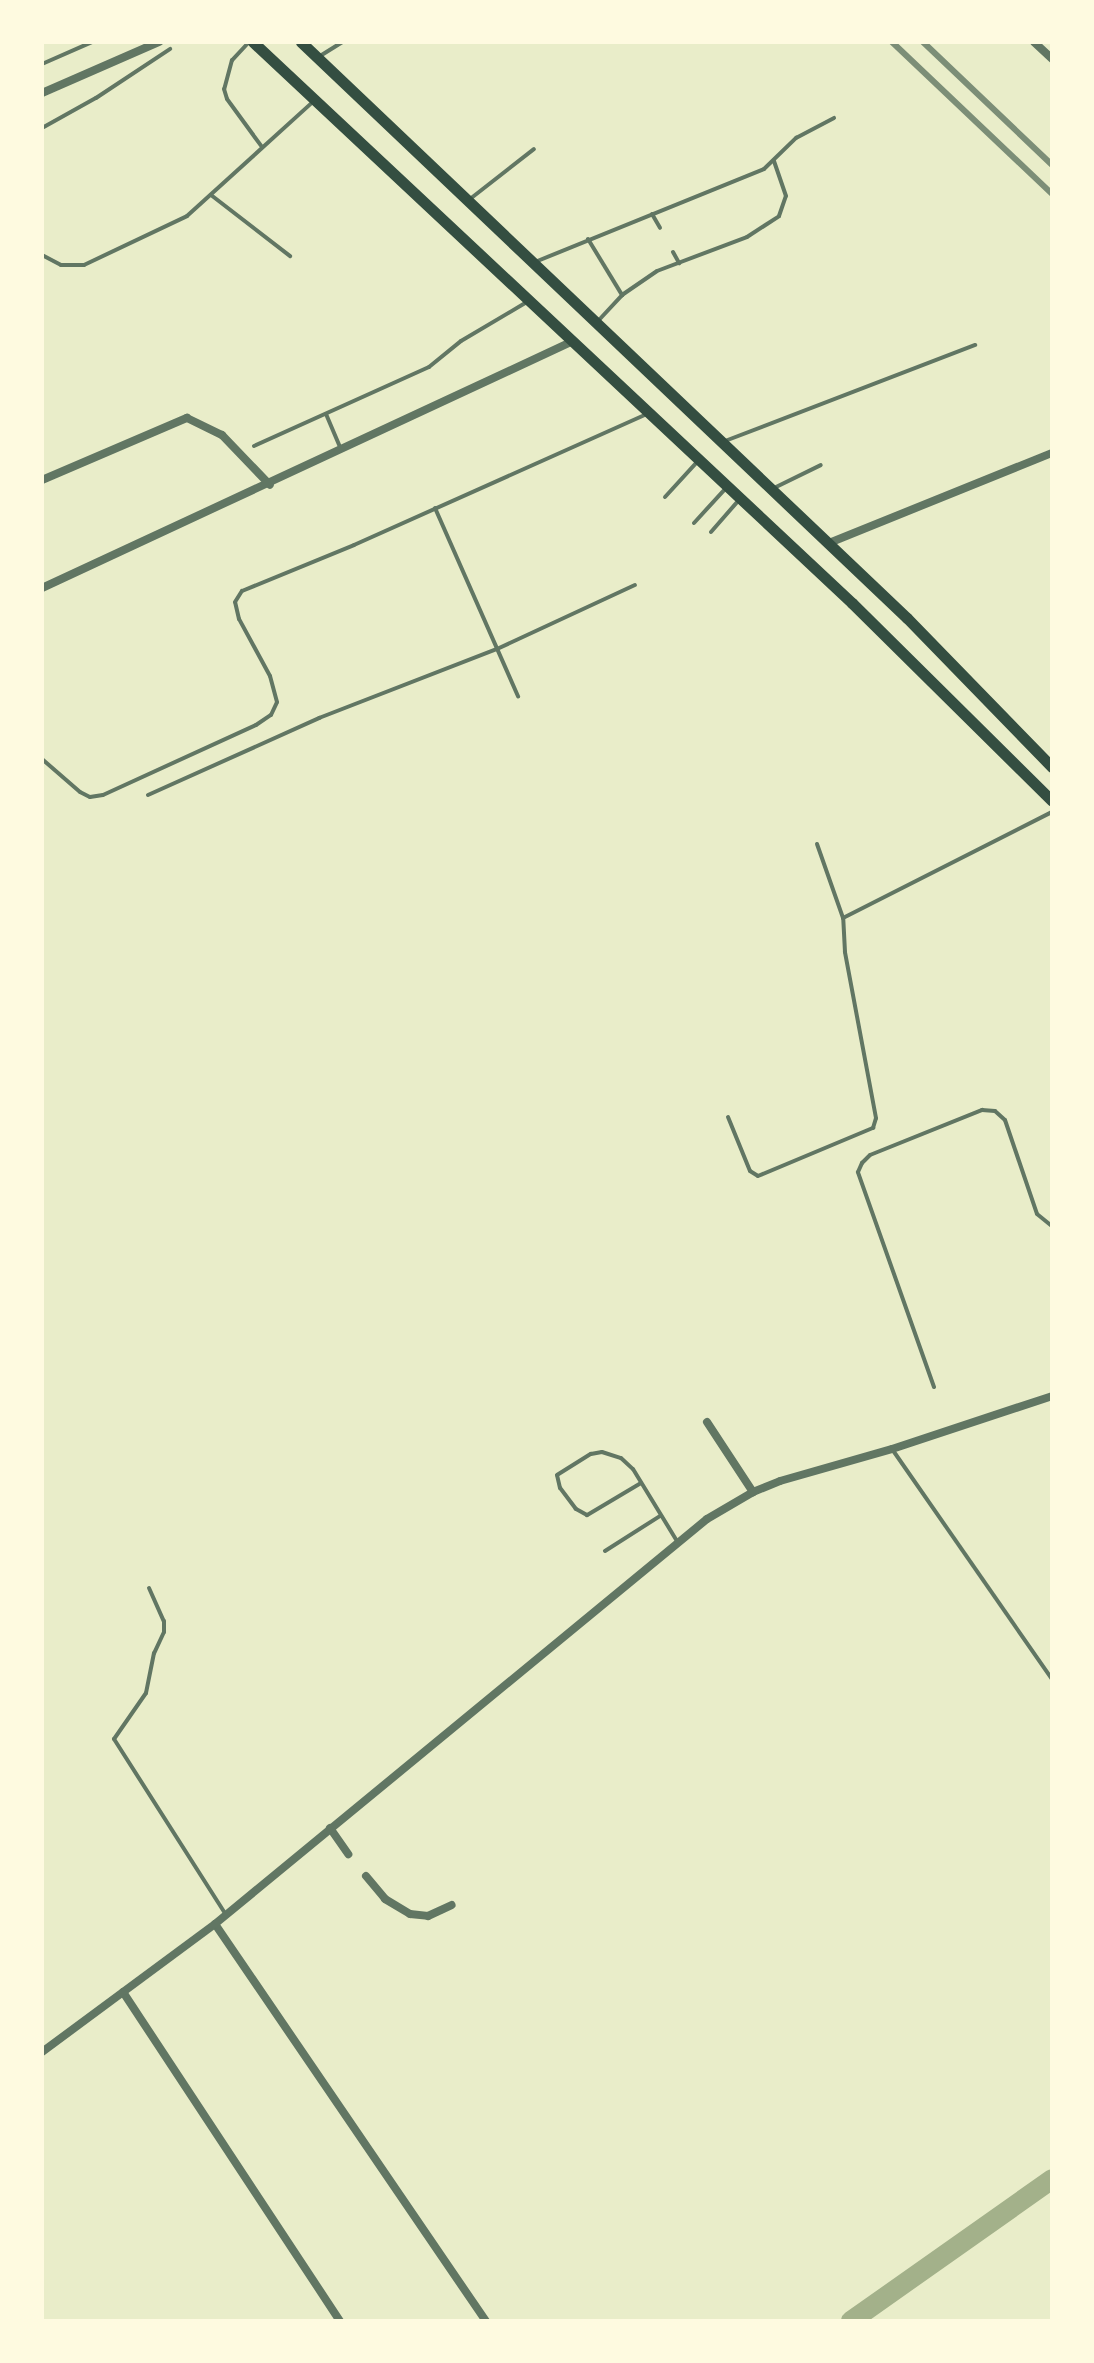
<!DOCTYPE html>
<style>
body{margin:0}
#map{position:relative;width:1094px;height:2363px;overflow:hidden;background:#e9edc9;font-family:"Nunito Sans",sans-serif}
div>[style]{position:absolute}
[style*='--x']{left:calc(var(--x)*1px);top:calc(var(--y)*1px);width:calc(var(--w)*1px);rotate:calc(var(--a)*1deg)}
.canal>*{height:20px;margin:-10px;padding:0 10px;transform-origin:10px;border-radius:10px;background:#a3b18a}
.service>*{height:4px;margin:-2px;padding:0 2px;transform-origin:2px;border-radius:2px;background:#617663}
.minor>*{height:8px;margin:-4px;padding:0 4px;transform-origin:4px;border-radius:4px;background:#617663}
.secondary>*{height:11px;margin:-5.5px;padding:0 5.5px;transform-origin:5.5px;border-radius:5.5px;background:#344e41}
.rail>*{height:6px;margin:-3px;padding:0 3px;transform-origin:3px;border-radius:3px;background:#7c8e77}
span{translate:-50% -50%;white-space:nowrap;text-align:center;line-height:1.15;-webkit-text-stroke:8px #fefae0;paint-order:stroke}
.frame{position:absolute;inset:0;border:44px solid #fefae0;pointer-events:none}
</style>
<div id="map">
<div class="canal">
<i style="--x:851;--y:2321;--w:246;--a:-35.2"></i>
</div>
<div class="service">
<i style="--x:249;--y:42;--w:25;--a:133"></i>
<i style="--x:232;--y:60;--w:30;--a:105"></i>
<i style="--x:224;--y:89;--w:10;--a:73"></i>
<i style="--x:227;--y:99;--w:59;--a:53.9"></i>
<i style="--x:320;--y:56;--w:26;--a:-32"></i>
<i style="--x:42;--y:64;--w:55;--a:-23.7"></i>
<i style="--x:42;--y:128;--w:62;--a:-29.1"></i>
<i style="--x:96;--y:98;--w:89;--a:-33.5"></i>
<i style="--x:211;--y:195;--w:100;--a:37.7"></i>
<i style="--x:470;--y:199;--w:81;--a:-38"></i>
<i style="--x:652;--y:214;--w:16;--a:60"></i>
<i style="--x:588;--y:239;--w:66;--a:58.7"></i>
<i style="--x:673;--y:252;--w:13;--a:61"></i>
<i style="--x:42;--y:255;--w:21;--a:28"></i>
<i style="--x:61;--y:265;--w:23;--a:0"></i>
<i style="--x:84;--y:265;--w:114;--a:-25.4"></i>
<i style="--x:187;--y:216;--w:171;--a:-42.2"></i>
<i style="--x:535;--y:262;--w:247;--a:-22.1"></i>
<i style="--x:764;--y:169;--w:45;--a:-44.1"></i>
<i style="--x:796;--y:138;--w:43;--a:-27.8"></i>
<i style="--x:598;--y:321;--w:35;--a:-47"></i>
<i style="--x:622;--y:295;--w:42;--a:-34.4"></i>
<i style="--x:657;--y:271;--w:96;--a:-20.7"></i>
<i style="--x:747;--y:237;--w:38;--a:-33"></i>
<i style="--x:779;--y:216;--w:21;--a:-71"></i>
<i style="--x:786;--y:196;--w:37;--a:-109"></i>
<i style="--x:326;--y:414;--w:38;--a:67"></i>
<i style="--x:725;--y:441;--w:268;--a:-21"></i>
<i style="--x:254;--y:446;--w:192;--a:-24.3"></i>
<i style="--x:429;--y:367;--w:41;--a:-39.1"></i>
<i style="--x:461;--y:341;--w:77;--a:-30.6"></i>
<i style="--x:774;--y:488;--w:52;--a:-26.1"></i>
<i style="--x:665;--y:497;--w:47;--a:-47.6"></i>
<i style="--x:435;--y:508;--w:206;--a:66.2"></i>
<i style="--x:694;--y:523;--w:46;--a:-47.6"></i>
<i style="--x:711;--y:532;--w:41;--a:-48.9"></i>
<i style="--x:42;--y:759;--w:50;--a:41"></i>
<i style="--x:80;--y:792;--w:11;--a:27"></i>
<i style="--x:90;--y:797;--w:13;--a:-9"></i>
<i style="--x:103;--y:795;--w:168;--a:-24.6"></i>
<i style="--x:256;--y:725;--w:18;--a:-34"></i>
<i style="--x:271;--y:715;--w:14;--a:-65"></i>
<i style="--x:277;--y:702;--w:27;--a:-105"></i>
<i style="--x:270;--y:676;--w:65;--a:-118.5"></i>
<i style="--x:239;--y:619;--w:17;--a:-103"></i>
<i style="--x:235;--y:602;--w:13;--a:-58"></i>
<i style="--x:242;--y:591;--w:121;--a:-22.3"></i>
<i style="--x:354;--y:545;--w:319;--a:-24.1"></i>
<i style="--x:148;--y:795;--w:188;--a:-24.2"></i>
<i style="--x:319;--y:718;--w:191;--a:-21.2"></i>
<i style="--x:497;--y:649;--w:152;--a:-24.9"></i>
<i style="--x:817;--y:844;--w:78;--a:70.6"></i>
<i style="--x:728;--y:1117;--w:58;--a:67.8"></i>
<i style="--x:750;--y:1171;--w:9;--a:32"></i>
<i style="--x:758;--y:1176;--w:125;--a:-22.7"></i>
<i style="--x:873;--y:1128;--w:10;--a:-73"></i>
<i style="--x:876;--y:1118;--w:169;--a:-100.6"></i>
<i style="--x:845;--y:952;--w:34;--a:-93"></i>
<i style="--x:843;--y:918;--w:234;--a:-26.9"></i>
<i style="--x:934;--y:1387;--w:228;--a:-109.5"></i>
<i style="--x:858;--y:1172;--w:10;--a:-66"></i>
<i style="--x:862;--y:1163;--w:11;--a:-45"></i>
<i style="--x:870;--y:1155;--w:121;--a:-21.9"></i>
<i style="--x:982;--y:1110;--w:13;--a:4"></i>
<i style="--x:995;--y:1111;--w:13;--a:42"></i>
<i style="--x:1005;--y:1120;--w:99;--a:71.2"></i>
<i style="--x:1037;--y:1214;--w:19;--a:39"></i>
<i style="--x:892;--y:1449;--w:280;--a:55.2"></i>
<i style="--x:641;--y:1483;--w:63;--a:149.3"></i>
<i style="--x:587;--y:1515;--w:13;--a:-151"></i>
<i style="--x:576;--y:1509;--w:26;--a:-127"></i>
<i style="--x:560;--y:1488;--w:13;--a:-103"></i>
<i style="--x:557;--y:1475;--w:40;--a:-32"></i>
<i style="--x:591;--y:1454;--w:11;--a:-10"></i>
<i style="--x:602;--y:1452;--w:20;--a:18"></i>
<i style="--x:621;--y:1458;--w:16;--a:43"></i>
<i style="--x:633;--y:1469;--w:84;--a:58.6"></i>
<i style="--x:605;--y:1551;--w:65;--a:-32.5"></i>
<i style="--x:149;--y:1588;--w:36;--a:66"></i>
<i style="--x:164;--y:1621;--w:11;--a:90"></i>
<i style="--x:164;--y:1632;--w:23;--a:115"></i>
<i style="--x:154;--y:1653;--w:41;--a:101.3"></i>
<i style="--x:146;--y:1693;--w:56;--a:124.8"></i>
<i style="--x:114;--y:1739;--w:206;--a:57.5"></i>
</div>
<div class="minor">
<i style="--x:1034;--y:42;--w:25;--a:43"></i>
<i style="--x:42;--y:93;--w:128;--a:-23.6"></i>
<i style="--x:42;--y:480;--w:158;--a:-23.2"></i>
<i style="--x:187;--y:418;--w:39;--a:26"></i>
<i style="--x:222;--y:435;--w:69;--a:46.2"></i>
<i style="--x:829;--y:543;--w:240;--a:-22"></i>
<i style="--x:42;--y:588;--w:583;--a:-24.94"></i>
<i style="--x:707;--y:1422;--w:84;--a:56.7"></i>
<i style="--x:330;--y:1828;--w:32;--a:55"></i>
<i style="--x:366;--y:1876;--w:30;--a:50"></i>
<i style="--x:385;--y:1899;--w:29;--a:31"></i>
<i style="--x:410;--y:1914;--w:18;--a:6"></i>
<i style="--x:428;--y:1916;--w:26;--a:-25"></i>
<i style="--x:215;--y:1924;--w:481;--a:55.7"></i>
<i style="--x:123;--y:1992;--w:394;--a:56.6"></i>
<i style="--x:42;--y:2052;--w:215;--a:-36.5"></i>
<i style="--x:215;--y:1924;--w:637;--a:-39.46"></i>
<i style="--x:707;--y:1519;--w:53;--a:-30.4"></i>
<i style="--x:753;--y:1492;--w:29;--a:-22"></i>
<i style="--x:780;--y:1481;--w:116;--a:-15.9"></i>
<i style="--x:892;--y:1449;--w:169;--a:-18.3"></i>
</div>
<div class="secondary">
<i style="--x:253;--y:42;--w:821;--a:43.12"></i>
<i style="--x:852;--y:603;--w:281;--a:44.7"></i>
<i style="--x:301;--y:42;--w:836;--a:43.55"></i>
<i style="--x:907;--y:618;--w:208;--a:45.8"></i>
</div>
<div class="rail">
<i style="--x:892;--y:42;--w:221;--a:43.5"></i>
<i style="--x:923;--y:42;--w:178;--a:43.6"></i>
</div>
<div class="frame"></div>
</div>
